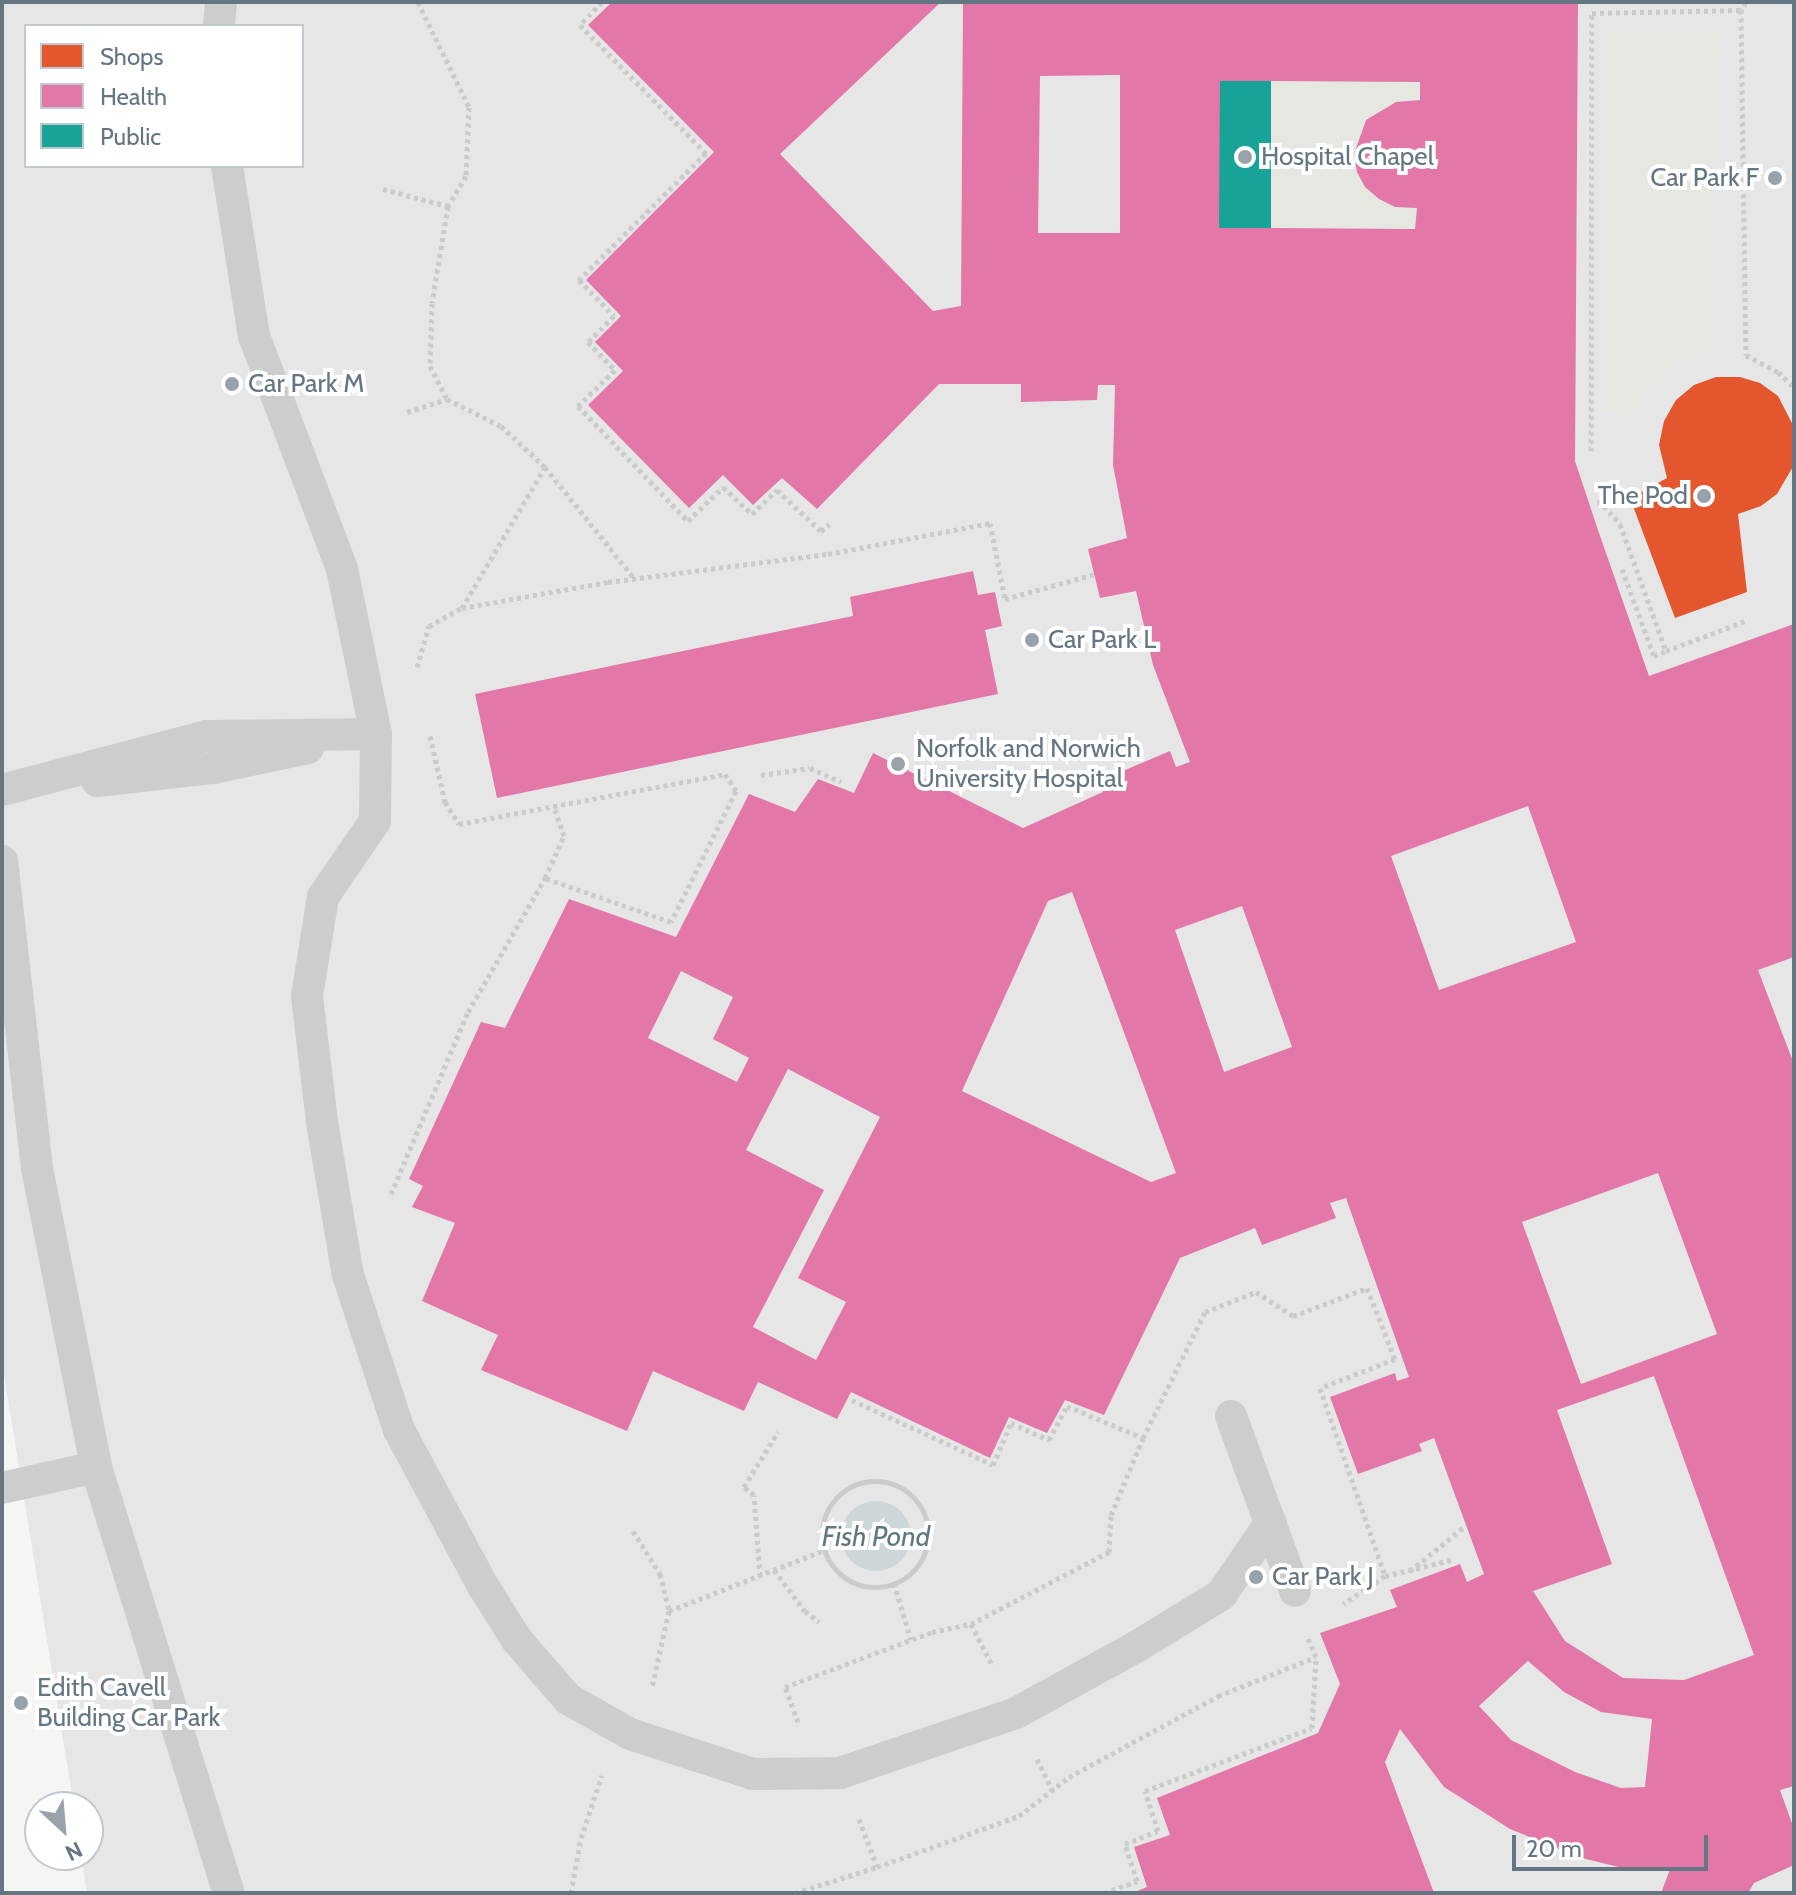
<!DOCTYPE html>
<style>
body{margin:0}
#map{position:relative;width:1796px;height:1895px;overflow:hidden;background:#f5f5f3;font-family:Cabin,sans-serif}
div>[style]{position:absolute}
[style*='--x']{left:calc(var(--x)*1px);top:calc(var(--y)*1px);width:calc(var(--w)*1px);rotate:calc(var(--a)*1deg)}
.built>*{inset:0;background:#e5e6e5}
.green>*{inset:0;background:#e4e8e1}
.water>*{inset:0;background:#cdd6d8}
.round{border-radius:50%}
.shops>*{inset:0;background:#e4572e}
.health>*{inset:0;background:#e377a8}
.public>*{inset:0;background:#17a398}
.path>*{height:5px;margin-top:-2.5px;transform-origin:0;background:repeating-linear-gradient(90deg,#cacbcb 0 4px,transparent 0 8px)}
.path>.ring{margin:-2.5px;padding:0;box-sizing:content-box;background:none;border:5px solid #cacbcb;border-radius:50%}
.service>*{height:32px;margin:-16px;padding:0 16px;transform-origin:16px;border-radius:16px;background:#cccece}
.dots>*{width:22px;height:22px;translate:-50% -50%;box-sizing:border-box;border:4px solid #fff;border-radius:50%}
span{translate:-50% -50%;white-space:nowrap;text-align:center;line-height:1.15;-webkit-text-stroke:8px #fff;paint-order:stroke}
.poi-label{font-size:26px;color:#647584}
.left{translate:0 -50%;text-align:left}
.right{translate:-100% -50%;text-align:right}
.water-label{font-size:28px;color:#5f7781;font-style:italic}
.frame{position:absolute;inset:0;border:4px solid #647584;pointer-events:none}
.legend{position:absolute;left:24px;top:24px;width:280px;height:144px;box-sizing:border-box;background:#fff;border:2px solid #c1c8ce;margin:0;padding:10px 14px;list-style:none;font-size:24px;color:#647584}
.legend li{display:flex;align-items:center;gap:16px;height:40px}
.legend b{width:40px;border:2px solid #c1c8ce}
.north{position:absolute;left:24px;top:1791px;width:80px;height:80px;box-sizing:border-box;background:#fff;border:2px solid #c1c8ce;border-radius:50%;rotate:154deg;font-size:22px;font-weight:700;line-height:32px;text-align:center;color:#647584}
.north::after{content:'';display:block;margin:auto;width:28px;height:36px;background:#97a2ab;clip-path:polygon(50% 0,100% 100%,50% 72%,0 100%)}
.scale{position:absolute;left:1512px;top:1835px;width:196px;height:36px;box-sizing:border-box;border:4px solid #647584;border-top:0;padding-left:10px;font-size:24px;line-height:28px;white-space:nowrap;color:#647584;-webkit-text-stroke:6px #fff;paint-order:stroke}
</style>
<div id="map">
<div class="built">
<i style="clip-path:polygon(evenodd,2px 2px,1794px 2px,1794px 1893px,87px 1893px,81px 1855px,88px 1855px,88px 1807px,74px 1807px,2px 1362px,2px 2px,26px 26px,302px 26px,302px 166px,26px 166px,26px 26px)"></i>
</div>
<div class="green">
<i style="clip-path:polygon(1716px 30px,1714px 351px,1690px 353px,1668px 364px,1650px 385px,1636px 410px,1606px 413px,1607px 33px)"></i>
<i style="clip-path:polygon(1271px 81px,1420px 82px,1420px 100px,1396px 102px,1366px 120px,1354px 154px,1365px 187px,1378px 199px,1395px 207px,1417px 208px,1415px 229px,1271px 228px)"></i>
</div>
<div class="water">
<i class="round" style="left:841px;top:1501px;width:70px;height:70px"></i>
</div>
<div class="shops">
<i style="clip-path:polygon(1716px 377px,1740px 377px,1760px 383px,1778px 396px,1794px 427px,1794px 465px,1777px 494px,1761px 506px,1738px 514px,1747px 592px,1675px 618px,1630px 498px,1667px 478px,1659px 445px,1664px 421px,1676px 400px,1694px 385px)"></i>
</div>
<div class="health">
<i style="clip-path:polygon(evenodd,612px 2px,941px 2px,780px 154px,933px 311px,961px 306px,963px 2px,1578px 2px,1575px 461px,1599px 533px,1649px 676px,1794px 624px,1794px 957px,1758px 970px,1794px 1064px,1794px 1786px,1780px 1790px,1794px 1829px,1794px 1865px,1754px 1883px,1748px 1893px,1661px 1893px,1671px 1867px,1635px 1871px,1582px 1858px,1510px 1829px,1444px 1787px,1400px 1729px,1385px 1762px,1434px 1893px,1132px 1893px,1147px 1887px,1134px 1847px,1170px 1835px,1157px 1798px,1318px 1733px,1340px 1684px,1320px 1633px,1397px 1607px,1390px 1590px,1460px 1564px,1467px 1582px,1484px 1574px,1434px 1438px,1419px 1444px,1422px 1451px,1358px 1474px,1330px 1397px,1395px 1373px,1397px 1381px,1409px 1377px,1346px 1198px,1330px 1203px,1336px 1218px,1262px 1245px,1255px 1228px,1180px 1258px,1104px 1415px,1065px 1400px,1047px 1433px,1009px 1417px,990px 1458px,851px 1392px,837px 1419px,758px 1382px,744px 1411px,653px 1371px,627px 1431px,481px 1370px,498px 1335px,422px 1301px,455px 1223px,412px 1207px,423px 1186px,409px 1179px,481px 1022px,505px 1028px,569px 899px,676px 937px,749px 794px,795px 812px,818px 779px,854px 793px,873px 753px,1023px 828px,1103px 792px,1097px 782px,1170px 751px,1176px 767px,1190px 762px,1153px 665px,1136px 591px,1100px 598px,1088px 549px,1127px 538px,1113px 465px,1115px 385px,1098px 385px,1097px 400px,1021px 402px,1021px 384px,939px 384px,817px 509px,782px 478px,753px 505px,723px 475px,689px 508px,588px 405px,623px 371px,595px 342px,621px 316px,586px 280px,714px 152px,588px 25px,612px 2px,1120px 75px,1120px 233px,1038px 233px,1040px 76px,1120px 75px,612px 2px,1271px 81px,1420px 82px,1420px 100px,1396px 102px,1366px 120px,1354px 154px,1357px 172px,1365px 187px,1379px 199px,1395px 207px,1417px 208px,1415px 229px,1271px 228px,1271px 81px,612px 2px,1528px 806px,1576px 942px,1439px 990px,1391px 856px,1528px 806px,612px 2px,1072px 892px,1176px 1173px,1151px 1182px,962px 1091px,1048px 901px,1072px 892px,612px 2px,1242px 906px,1292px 1047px,1224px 1072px,1175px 930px,1242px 906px,612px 2px,681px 971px,733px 997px,713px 1039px,749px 1058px,737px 1082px,648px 1038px,681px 971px,612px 2px,788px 1069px,880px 1117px,798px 1278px,846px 1302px,816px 1360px,753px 1327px,824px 1190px,746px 1150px,788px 1069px,612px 2px,1658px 1173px,1717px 1334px,1581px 1384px,1522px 1222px,1658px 1173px,612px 2px,1654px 1376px,1754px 1655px,1684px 1680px,1623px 1678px,1565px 1641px,1533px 1591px,1612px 1564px,1557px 1410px,1654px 1376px,612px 2px,1528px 1661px,1564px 1692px,1601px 1712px,1652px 1719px,1645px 1787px,1621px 1788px,1575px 1772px,1511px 1740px,1479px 1706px,1528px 1661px)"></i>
<i style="clip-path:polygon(973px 571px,978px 595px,995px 592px,1002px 626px,985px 630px,998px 694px,497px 798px,475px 694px,853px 616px,850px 597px)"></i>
</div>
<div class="public">
<i style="clip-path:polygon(1220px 81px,1271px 81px,1271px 228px,1219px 228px)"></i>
</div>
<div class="path">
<i style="--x:418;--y:2;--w:117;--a:64.1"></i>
<i style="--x:469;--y:107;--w:69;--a:92.5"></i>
<i style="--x:466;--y:176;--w:35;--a:121"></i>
<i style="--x:448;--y:206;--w:98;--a:99.4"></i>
<i style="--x:432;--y:303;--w:63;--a:91.8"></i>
<i style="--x:430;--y:366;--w:37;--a:63"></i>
<i style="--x:447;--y:399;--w:60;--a:26.6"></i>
<i style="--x:501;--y:426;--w:60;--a:43"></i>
<i style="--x:545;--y:467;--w:142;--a:51.3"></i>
<i style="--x:602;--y:2;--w:32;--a:134"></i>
<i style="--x:580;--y:25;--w:180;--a:45.5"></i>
<i style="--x:706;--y:153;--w:180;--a:135"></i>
<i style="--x:579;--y:280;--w:50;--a:45.8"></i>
<i style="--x:614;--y:316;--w:37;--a:135"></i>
<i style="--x:588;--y:342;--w:39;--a:46"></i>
<i style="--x:615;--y:370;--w:52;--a:135.8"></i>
<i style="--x:578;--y:406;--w:159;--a:46.3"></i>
<i style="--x:688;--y:521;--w:49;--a:-44.2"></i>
<i style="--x:723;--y:487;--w:40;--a:43"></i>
<i style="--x:752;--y:514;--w:35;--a:-44"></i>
<i style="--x:777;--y:490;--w:60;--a:43"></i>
<i style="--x:821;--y:531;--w:11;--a:-41"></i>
<i style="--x:1746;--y:2;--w:9;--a:122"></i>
<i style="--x:1741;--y:10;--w:345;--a:89.2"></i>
<i style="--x:1746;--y:355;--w:36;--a:28"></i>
<i style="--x:1778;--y:372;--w:22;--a:43"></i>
<i style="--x:383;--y:189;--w:67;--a:14.7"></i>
<i style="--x:407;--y:412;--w:42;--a:-18"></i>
<i style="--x:1591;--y:451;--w:438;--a:-89.9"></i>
<i style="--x:1592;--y:13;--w:149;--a:-1.2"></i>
<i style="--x:1598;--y:500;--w:33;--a:47"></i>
<i style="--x:1620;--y:524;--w:135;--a:70.1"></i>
<i style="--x:1666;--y:651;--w:85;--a:-20.8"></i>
<i style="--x:1622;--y:569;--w:93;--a:69.8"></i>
<i style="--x:1654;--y:656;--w:13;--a:-23"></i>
<i style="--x:462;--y:608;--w:164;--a:-59.5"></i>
<i style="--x:417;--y:667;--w:43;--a:-73.7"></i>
<i style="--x:429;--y:626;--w:38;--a:-29"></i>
<i style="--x:462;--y:608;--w:148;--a:-10.1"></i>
<i style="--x:608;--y:582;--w:222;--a:-7.3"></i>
<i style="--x:828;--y:554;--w:165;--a:-10.8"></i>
<i style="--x:990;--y:523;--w:77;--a:78.8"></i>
<i style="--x:1005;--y:599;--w:93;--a:-15.5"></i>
<i style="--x:430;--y:736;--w:68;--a:77.2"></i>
<i style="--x:445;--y:802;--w:26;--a:58"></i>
<i style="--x:459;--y:824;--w:271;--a:-10.6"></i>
<i style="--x:725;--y:774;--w:20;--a:57"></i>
<i style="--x:736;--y:791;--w:146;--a:116.4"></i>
<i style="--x:671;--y:922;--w:133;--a:-160.8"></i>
<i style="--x:761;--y:775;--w:49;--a:-8.1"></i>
<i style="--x:810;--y:768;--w:34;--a:24"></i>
<i style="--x:391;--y:1194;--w:198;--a:-67.1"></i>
<i style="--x:468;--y:1012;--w:155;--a:-60.1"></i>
<i style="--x:545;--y:878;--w:46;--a:-65.7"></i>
<i style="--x:564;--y:836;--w:31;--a:-109"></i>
<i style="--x:852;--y:1400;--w:155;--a:24.7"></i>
<i style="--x:993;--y:1465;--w:46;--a:-66.8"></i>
<i style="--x:1011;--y:1423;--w:42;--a:24.1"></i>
<i style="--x:1049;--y:1440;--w:38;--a:-62"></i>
<i style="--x:1067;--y:1406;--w:82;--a:22.8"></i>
<i class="ring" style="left:822px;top:1481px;width:101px;height:101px"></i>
<i style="--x:633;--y:1531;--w:51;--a:57.9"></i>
<i style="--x:660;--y:1574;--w:38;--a:76"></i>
<i style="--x:669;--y:1611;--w:78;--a:102.6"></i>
<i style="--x:774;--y:1570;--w:51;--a:52.9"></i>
<i style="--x:805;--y:1611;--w:18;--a:38"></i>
<i style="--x:1410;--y:1571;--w:70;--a:-39.2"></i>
<i style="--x:760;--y:1576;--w:81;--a:-94.2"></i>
<i style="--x:754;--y:1495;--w:13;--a:-141"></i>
<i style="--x:744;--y:1487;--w:65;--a:-58.3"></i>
<i style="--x:1385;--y:1576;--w:68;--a:-13.6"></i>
<i style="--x:894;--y:1583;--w:59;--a:73.4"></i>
<i style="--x:669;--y:1611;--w:168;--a:-21.4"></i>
<i style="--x:971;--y:1624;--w:48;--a:62.9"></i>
<i style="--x:798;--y:1722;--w:37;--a:-110"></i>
<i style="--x:785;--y:1687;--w:157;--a:-20.5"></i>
<i style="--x:932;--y:1632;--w:40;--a:-12"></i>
<i style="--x:971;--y:1624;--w:156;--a:-27.6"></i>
<i style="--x:1109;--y:1552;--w:37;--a:-87"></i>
<i style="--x:1111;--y:1515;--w:83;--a:-67.4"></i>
<i style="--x:1143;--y:1438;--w:140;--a:-63.8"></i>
<i style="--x:1205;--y:1312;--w:55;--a:-21.4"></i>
<i style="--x:1256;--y:1292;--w:44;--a:33"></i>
<i style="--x:1293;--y:1316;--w:79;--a:-20.7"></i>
<i style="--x:1367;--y:1288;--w:76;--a:68.5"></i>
<i style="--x:1395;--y:1359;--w:80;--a:158.9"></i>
<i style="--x:1320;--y:1388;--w:199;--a:70.9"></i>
<i style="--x:1385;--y:1576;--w:50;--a:146.3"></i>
<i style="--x:1037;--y:1759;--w:34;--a:64"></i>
<i style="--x:859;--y:1819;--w:51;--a:69.4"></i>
<i style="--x:877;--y:1867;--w:151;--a:-19.8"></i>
<i style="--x:1019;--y:1816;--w:63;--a:-38"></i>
<i style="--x:1069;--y:1777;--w:170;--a:-28.5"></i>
<i style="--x:1218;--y:1696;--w:105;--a:-21.7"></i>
<i style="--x:1316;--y:1657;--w:21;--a:-113"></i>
<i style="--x:571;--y:1893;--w:56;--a:-79.7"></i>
<i style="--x:581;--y:1838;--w:66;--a:-71.6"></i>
<i style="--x:795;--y:1893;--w:86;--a:-17.6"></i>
<i style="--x:1104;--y:1893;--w:35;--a:-20"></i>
<i style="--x:1137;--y:1881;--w:39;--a:-108"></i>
<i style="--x:1125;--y:1844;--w:35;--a:-22"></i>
<i style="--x:1158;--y:1831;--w:42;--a:-108"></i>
<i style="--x:1145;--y:1791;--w:178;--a:-20.7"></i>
<i style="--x:1312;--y:1728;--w:71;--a:-86.8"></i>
</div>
<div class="service">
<i style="--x:219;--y:26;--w:24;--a:-85"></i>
<i style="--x:227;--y:166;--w:172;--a:81"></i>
<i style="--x:254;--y:336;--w:249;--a:69.3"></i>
<i style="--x:342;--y:569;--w:168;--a:78.4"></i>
<i style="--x:376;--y:734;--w:87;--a:90.7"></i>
<i style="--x:375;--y:821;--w:92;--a:124.4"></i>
<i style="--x:323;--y:897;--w:100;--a:99.2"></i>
<i style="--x:307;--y:996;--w:127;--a:83.2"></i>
<i style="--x:322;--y:1122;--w:155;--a:80.4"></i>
<i style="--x:348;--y:1275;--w:163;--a:71.8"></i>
<i style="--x:399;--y:1430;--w:177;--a:61.7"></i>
<i style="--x:483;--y:1586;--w:64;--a:57.8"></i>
<i style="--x:517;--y:1640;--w:78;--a:49.2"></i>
<i style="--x:568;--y:1699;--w:71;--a:29.4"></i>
<i style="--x:630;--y:1734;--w:129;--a:18"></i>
<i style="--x:753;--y:1774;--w:87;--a:-0.7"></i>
<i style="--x:840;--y:1773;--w:186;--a:-18.8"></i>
<i style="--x:1016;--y:1713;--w:137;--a:-28.8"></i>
<i style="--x:1136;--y:1647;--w:100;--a:-31.5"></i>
<i style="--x:1221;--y:1595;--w:88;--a:-55.6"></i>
<i style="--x:97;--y:781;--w:117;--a:-6.4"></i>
<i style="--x:213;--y:768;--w:97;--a:-11.9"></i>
<i style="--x:2;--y:790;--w:211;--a:-14.8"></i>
<i style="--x:206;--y:736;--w:170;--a:-0.7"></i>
<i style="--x:2;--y:861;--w:309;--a:83.5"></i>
<i style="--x:37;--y:1168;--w:305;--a:78.8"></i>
<i style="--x:96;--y:1467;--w:446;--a:72.7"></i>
<i style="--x:1231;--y:1416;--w:186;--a:69.9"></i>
<i style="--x:2;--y:1488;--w:96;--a:-12.6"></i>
</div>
<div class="dots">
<i style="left:1245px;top:157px;background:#97a2ab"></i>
<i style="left:1775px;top:178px;background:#97a2ab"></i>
<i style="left:232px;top:384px;background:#97a2ab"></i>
<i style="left:1704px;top:496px;background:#97a2ab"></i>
<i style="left:1032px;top:640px;background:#97a2ab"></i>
<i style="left:898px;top:764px;background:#97a2ab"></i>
<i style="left:1256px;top:1577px;background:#97a2ab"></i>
<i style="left:21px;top:1703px;background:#97a2ab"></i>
</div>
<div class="poi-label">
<span class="left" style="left:1261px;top:157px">Hospital Chapel</span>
<span class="right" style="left:1759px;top:178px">Car Park F</span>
<span class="left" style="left:248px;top:384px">Car Park M</span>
<span class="right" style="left:1688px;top:496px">The Pod</span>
<span class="left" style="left:1048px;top:640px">Car Park L</span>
<span class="left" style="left:916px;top:764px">Norfolk and Norwich<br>University Hospital</span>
<span class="left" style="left:1272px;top:1577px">Car Park J</span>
<span class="left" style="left:37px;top:1703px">Edith Cavell<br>Building Car Park</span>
</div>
<div class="water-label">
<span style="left:876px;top:1536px">Fish Pond</span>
</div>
<div class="frame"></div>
<ul class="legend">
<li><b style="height:22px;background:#e4572e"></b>Shops</li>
<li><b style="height:22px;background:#e377a8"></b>Health</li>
<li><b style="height:22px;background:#17a398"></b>Public</li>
</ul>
<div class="north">N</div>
<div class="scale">20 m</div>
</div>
